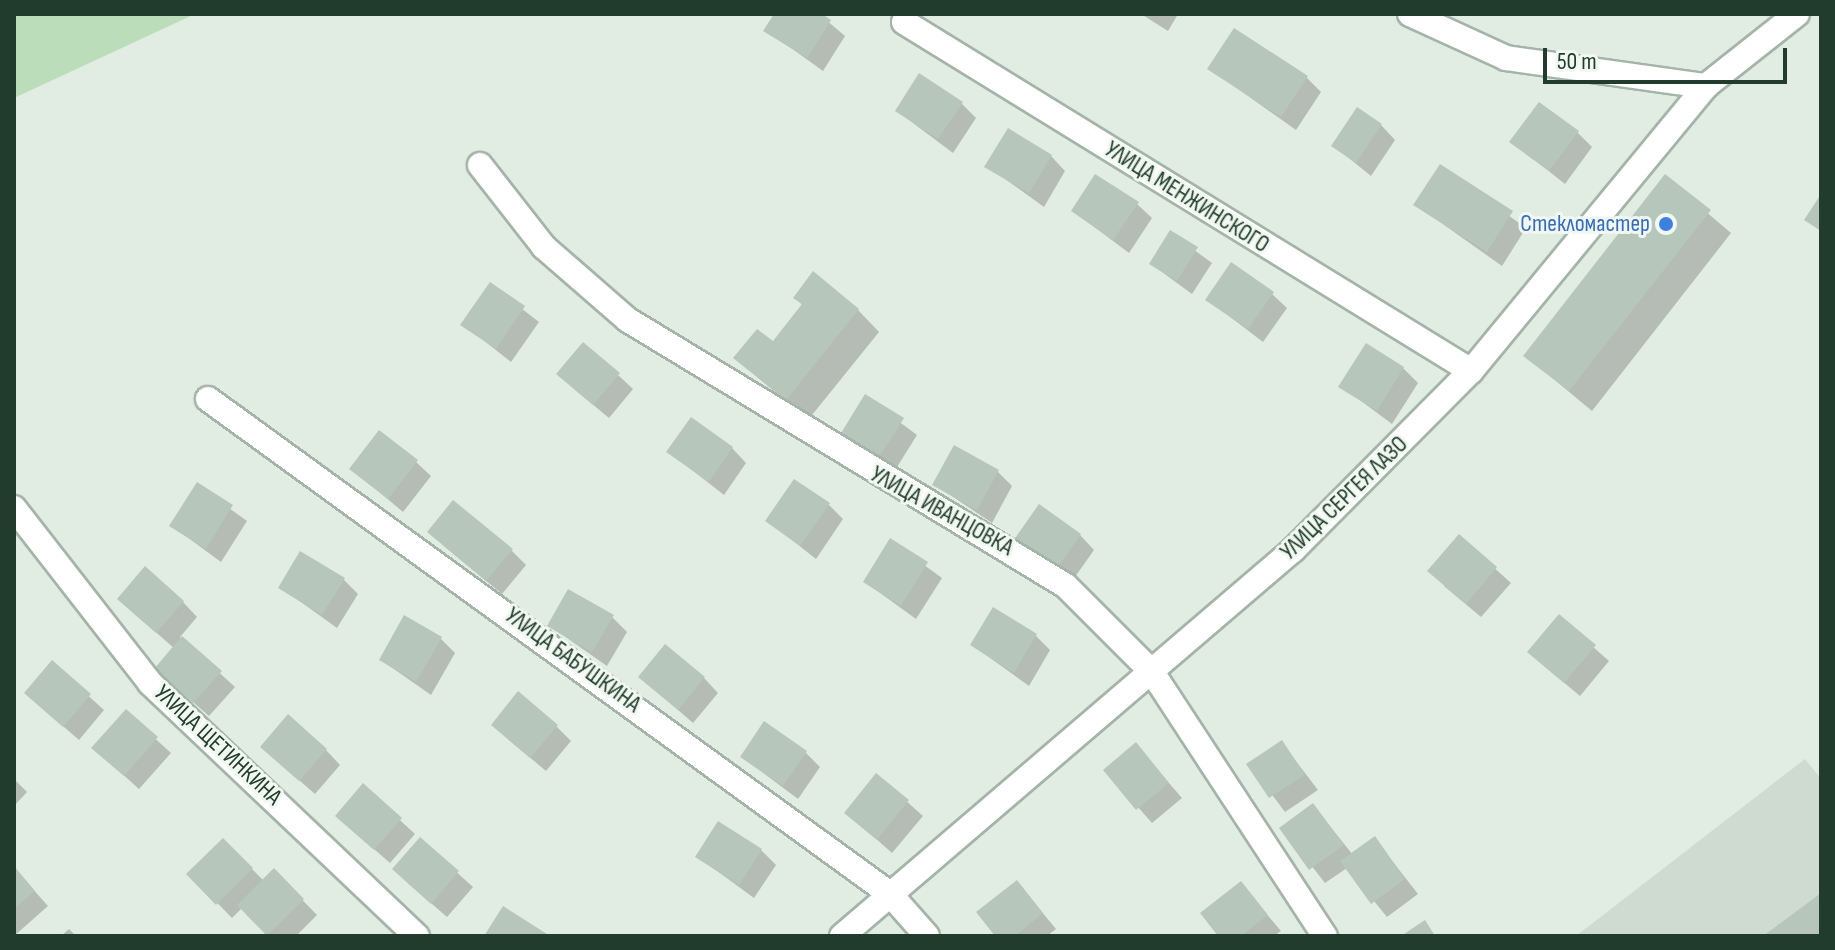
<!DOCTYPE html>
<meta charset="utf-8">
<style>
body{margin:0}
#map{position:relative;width:1835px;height:950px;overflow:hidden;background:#e1ece3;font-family:"Sofia Sans Condensed",sans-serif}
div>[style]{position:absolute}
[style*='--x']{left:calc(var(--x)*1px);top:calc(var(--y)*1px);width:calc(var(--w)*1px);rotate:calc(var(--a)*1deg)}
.built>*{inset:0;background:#cfdbd1}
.green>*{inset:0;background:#bbddb9}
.shadow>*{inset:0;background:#0003}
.building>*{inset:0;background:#b6c6bb}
.roads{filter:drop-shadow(2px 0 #a4b4a8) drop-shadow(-2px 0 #a4b4a8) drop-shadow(0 2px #a4b4a8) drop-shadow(0 -2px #a4b4a8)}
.minor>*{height:24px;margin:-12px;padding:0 12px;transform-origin:12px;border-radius:12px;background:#fff}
.secondary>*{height:24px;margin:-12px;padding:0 12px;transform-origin:12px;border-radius:12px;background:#fff}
.dots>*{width:22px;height:22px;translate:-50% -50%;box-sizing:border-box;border:4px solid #f1f8f2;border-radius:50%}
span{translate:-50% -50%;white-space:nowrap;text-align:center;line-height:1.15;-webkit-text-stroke:6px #f1f8f2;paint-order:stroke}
.street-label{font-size:24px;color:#213c2c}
.shop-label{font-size:24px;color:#366cbe}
.right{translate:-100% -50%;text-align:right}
.frame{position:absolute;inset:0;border:16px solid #213c2c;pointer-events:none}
.scale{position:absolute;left:1543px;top:48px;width:244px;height:36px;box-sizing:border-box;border:4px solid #213c2c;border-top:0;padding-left:10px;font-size:24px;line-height:28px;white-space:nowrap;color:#213c2c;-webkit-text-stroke:6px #f1f8f2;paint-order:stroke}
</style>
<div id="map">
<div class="built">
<i style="clip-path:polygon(1805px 759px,1821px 779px,1821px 936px,1576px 936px)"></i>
</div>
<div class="green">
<i style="clip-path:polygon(14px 14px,195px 14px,14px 98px)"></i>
</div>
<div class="shadow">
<i style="clip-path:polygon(776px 14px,819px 14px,845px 36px,823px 71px,766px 30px)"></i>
<i style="clip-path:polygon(1141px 14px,1178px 14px,1168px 31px)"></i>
<i style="clip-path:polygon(1210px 69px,1306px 77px,1321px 92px,1296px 130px)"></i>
<i style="clip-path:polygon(961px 103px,976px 118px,953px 153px,897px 111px)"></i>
<i style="clip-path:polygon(1381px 125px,1395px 140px,1371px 176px,1334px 146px)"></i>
<i style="clip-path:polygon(1577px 132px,1592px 147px,1565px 184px,1512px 142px)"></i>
<i style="clip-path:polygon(1051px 156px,1065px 171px,1044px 207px,987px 166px)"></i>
<i style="clip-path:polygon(1441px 167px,1526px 228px,1502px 266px,1416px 205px)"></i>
<i style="clip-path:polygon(1665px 177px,1731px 233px,1592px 411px,1526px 356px)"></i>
<i style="clip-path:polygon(1137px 204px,1152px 218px,1129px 253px,1073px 211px)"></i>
<i style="clip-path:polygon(1171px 233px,1212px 263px,1192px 294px,1151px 264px)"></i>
<i style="clip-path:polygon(491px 285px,539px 322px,511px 362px,463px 324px)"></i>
<i style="clip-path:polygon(1272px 294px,1287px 308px,1263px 342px,1208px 300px)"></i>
<i style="clip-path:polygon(795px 297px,858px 310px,879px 332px,808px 420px,735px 358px,773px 344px,803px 306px)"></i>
<i style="clip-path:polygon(1403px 368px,1418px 383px,1392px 424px,1341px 386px)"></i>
<i style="clip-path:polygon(618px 375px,633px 389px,609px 418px,573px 388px)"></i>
<i style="clip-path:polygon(866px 397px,917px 435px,892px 475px,855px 453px)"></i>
<i style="clip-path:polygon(732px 448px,746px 463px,724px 495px,669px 452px)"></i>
<i style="clip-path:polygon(416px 462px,431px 476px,403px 512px,352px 469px)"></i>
<i style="clip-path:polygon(998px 472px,1012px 486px,992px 523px,934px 484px)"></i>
<i style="clip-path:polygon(197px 485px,247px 521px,221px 562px,172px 526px)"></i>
<i style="clip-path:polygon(829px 505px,843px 519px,816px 559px,768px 521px)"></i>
<i style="clip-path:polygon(1080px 535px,1094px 550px,1070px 584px,1030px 555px)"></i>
<i style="clip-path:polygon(1460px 537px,1511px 583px,1481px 617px,1444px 586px)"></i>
<i style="clip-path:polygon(891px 541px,942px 578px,916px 619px,865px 582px)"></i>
<i style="clip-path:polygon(444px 546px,511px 550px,526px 565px,502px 594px)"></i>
<i style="clip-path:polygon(343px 579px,358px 594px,337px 628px,280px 587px)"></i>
<i style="clip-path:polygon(183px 602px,197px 617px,180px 637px,235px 687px,209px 716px,171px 683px,175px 649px,134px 613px)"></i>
<i style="clip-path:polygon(612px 617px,627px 632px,607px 666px,550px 626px)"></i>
<i style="clip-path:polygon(1559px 617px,1609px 661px,1580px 696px,1544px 666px)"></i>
<i style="clip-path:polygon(1036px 636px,1050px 650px,1029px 686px,972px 645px)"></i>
<i style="clip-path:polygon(440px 638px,455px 653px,431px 695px,381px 660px)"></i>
<i style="clip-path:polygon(52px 663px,104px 710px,79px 740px,41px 707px)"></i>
<i style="clip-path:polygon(640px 677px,704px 678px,718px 693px,693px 723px)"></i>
<i style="clip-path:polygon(126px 712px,171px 753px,139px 789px,109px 762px)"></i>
<i style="clip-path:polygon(556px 726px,571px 741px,546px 771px,508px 739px)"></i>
<i style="clip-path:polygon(1282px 743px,1318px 790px,1285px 812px,1249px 764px)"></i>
<i style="clip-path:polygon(1136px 745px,1182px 798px,1152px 823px,1105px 770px)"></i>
<i style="clip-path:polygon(326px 750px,340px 765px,315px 794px,277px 761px)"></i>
<i style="clip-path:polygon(806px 753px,820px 767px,798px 799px,742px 757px)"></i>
<i style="clip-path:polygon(877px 775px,923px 816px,892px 853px,846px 812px)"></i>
<i style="clip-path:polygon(14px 779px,27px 792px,14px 806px)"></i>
<i style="clip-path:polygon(363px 786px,415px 834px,390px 863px,352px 830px)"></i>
<i style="clip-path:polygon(1313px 805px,1353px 855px,1375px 839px,1418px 894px,1387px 917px,1347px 868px,1325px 883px,1282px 828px)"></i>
<i style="clip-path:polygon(223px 840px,264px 881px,274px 871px,317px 915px,296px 936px,270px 936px,242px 908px,232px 918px,189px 874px)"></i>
<i style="clip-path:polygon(421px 840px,473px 887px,447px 917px,409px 884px)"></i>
<i style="clip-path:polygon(761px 850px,776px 865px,754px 898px,698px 857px)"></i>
<i style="clip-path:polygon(14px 868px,48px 906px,14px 936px)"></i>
<i style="clip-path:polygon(1017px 882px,1056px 929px,1047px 936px,997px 936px)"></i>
<i style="clip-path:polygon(1241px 884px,1281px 931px,1274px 936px,1221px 936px)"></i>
<i style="clip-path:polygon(69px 929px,76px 936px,61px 936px)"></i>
</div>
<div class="building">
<i style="clip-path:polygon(774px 14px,822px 14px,831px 20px,807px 58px,763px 31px)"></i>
<i style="clip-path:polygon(1234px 28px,1308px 76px,1281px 117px,1207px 69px)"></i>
<i style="clip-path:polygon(919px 73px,963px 102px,938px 139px,895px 111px)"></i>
<i style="clip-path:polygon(1539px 102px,1579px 131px,1549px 171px,1509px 142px)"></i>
<i style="clip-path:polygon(1357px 107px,1382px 124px,1356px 163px,1331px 146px)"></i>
<i style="clip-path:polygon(1008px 128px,1052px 155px,1029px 193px,984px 167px)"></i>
<i style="clip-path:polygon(1440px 164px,1513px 211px,1487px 252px,1413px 205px)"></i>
<i style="clip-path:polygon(1095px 174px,1139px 202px,1113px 240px,1071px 211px)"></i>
<i style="clip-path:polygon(1665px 174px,1711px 210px,1569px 391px,1523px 356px)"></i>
<i style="clip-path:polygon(1821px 194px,1821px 231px,1804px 220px)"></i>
<i style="clip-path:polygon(1170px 230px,1198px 247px,1177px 281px,1149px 264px)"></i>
<i style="clip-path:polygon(1231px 262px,1274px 292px,1248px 329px,1205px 300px)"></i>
<i style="clip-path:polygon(813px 271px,859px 309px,786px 400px,733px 358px,757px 329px,773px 341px,802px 304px,793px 298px)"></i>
<i style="clip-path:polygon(490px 282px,525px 306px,496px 349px,460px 325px)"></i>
<i style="clip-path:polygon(583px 342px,620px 373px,593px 405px,556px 374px)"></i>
<i style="clip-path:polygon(1366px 343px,1404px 367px,1377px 411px,1338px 387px)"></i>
<i style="clip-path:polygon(865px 394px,904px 418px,876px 462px,838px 438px)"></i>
<i style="clip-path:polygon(691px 417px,733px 447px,709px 482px,666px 452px)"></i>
<i style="clip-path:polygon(379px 430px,418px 460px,388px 499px,349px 469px)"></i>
<i style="clip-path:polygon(954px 445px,999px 470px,977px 510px,932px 485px)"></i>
<i style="clip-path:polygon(794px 479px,830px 503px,800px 546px,765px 521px)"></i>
<i style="clip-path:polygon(197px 482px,233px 505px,206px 549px,169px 526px)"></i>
<i style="clip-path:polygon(453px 500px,513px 549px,486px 581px,427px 532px)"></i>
<i style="clip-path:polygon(1039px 504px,1081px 534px,1055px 571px,1013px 541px)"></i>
<i style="clip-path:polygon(1459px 534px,1497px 567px,1466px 604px,1427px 571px)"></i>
<i style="clip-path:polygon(890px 538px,928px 562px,901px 606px,863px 582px)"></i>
<i style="clip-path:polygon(300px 551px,345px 578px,322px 615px,278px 588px)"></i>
<i style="clip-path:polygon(145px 566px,184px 601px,156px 633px,117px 599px)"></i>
<i style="clip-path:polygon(568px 589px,614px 615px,592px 652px,547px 626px)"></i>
<i style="clip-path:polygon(993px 607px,1037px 634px,1014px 673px,970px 645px)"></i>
<i style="clip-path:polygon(1559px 614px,1596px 645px,1564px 683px,1527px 652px)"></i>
<i style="clip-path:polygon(404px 615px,442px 637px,416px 682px,379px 660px)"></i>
<i style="clip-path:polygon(182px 636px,222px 671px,193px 703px,154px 669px)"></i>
<i style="clip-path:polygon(665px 644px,705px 677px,678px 710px,638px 677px)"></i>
<i style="clip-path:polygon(52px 660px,91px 694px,63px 727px,24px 693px)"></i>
<i style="clip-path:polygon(518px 691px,558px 725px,530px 758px,491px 725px)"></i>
<i style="clip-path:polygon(126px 709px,158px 737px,124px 776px,91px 748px)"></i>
<i style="clip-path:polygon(288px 714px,327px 749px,299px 781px,260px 747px)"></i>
<i style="clip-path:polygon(764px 721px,807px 751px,783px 786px,740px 757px)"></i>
<i style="clip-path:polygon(1282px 740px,1305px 775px,1269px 798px,1246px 764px)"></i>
<i style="clip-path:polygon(1136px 742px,1169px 783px,1136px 810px,1103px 770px)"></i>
<i style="clip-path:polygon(876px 773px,909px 800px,877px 840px,844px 813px)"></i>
<i style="clip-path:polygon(363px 783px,402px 818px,374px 850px,335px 816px)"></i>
<i style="clip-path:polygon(1313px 803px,1344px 845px,1309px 870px,1279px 828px)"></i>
<i style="clip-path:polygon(718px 821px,762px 849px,739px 885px,695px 857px)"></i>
<i style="clip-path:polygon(1375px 836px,1405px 879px,1371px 904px,1340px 861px)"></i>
<i style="clip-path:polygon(420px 837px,459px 871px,431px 904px,392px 869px)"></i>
<i style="clip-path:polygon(223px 838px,253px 868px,216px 905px,186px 874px)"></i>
<i style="clip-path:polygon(14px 866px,35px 891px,14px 909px)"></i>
<i style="clip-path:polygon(274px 868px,304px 899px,267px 936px,237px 905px)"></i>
<i style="clip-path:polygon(1017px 880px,1043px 913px,1015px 936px,995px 936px,976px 912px)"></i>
<i style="clip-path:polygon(1241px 881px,1268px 915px,1241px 936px,1218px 936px,1200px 913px)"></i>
<i style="clip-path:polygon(1821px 893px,1821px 936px,1763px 936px)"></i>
<i style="clip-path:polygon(503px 906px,547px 934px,546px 936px,484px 936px)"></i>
<i style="clip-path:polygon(1425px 920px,1435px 936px,1401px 936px)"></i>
</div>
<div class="roads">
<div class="minor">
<i style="--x:1410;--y:14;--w:106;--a:24.6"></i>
<i style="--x:1506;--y:58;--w:202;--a:8"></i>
<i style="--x:904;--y:22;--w:666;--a:31.61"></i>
<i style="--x:480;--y:165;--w:104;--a:52"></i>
<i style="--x:544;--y:247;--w:111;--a:41"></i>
<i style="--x:628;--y:320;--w:512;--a:31.27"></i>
<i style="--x:1066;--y:586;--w:122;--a:45"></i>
<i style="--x:1152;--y:672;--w:316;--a:56.8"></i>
<i style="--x:208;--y:399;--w:843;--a:35.97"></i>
<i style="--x:890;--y:894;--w:56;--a:48.6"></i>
<i style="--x:14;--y:508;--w:222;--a:52.1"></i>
<i style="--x:150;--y:683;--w:368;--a:43.5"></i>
</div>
<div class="secondary">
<i style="--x:842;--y:936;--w:594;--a:-40.56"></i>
<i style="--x:1293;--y:550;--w:252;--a:-45.2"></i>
<i style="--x:1471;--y:371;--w:369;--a:-50.5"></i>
<i style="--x:1706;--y:86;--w:116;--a:-38.4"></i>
</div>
</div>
<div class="dots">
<i style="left:1666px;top:224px;background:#3f7fe0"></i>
</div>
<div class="street-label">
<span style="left:1187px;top:197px;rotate:32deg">УЛИЦА МЕНЖИНСКОГО</span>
<span style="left:1344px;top:498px;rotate:-44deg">УЛИЦА СЕРГЕЯ ЛАЗО</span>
<span style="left:942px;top:511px;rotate:29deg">УЛИЦА ИВАНЦОВКА</span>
<span style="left:573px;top:660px;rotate:36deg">УЛИЦА БАБУШКИНА</span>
<span style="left:218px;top:745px;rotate:43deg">УЛИЦА ЩЕТИНКИНА</span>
</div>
<div class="shop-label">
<span class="right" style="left:1650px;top:224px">Стекломастер</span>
</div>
<div class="frame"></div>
<div class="scale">50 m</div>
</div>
